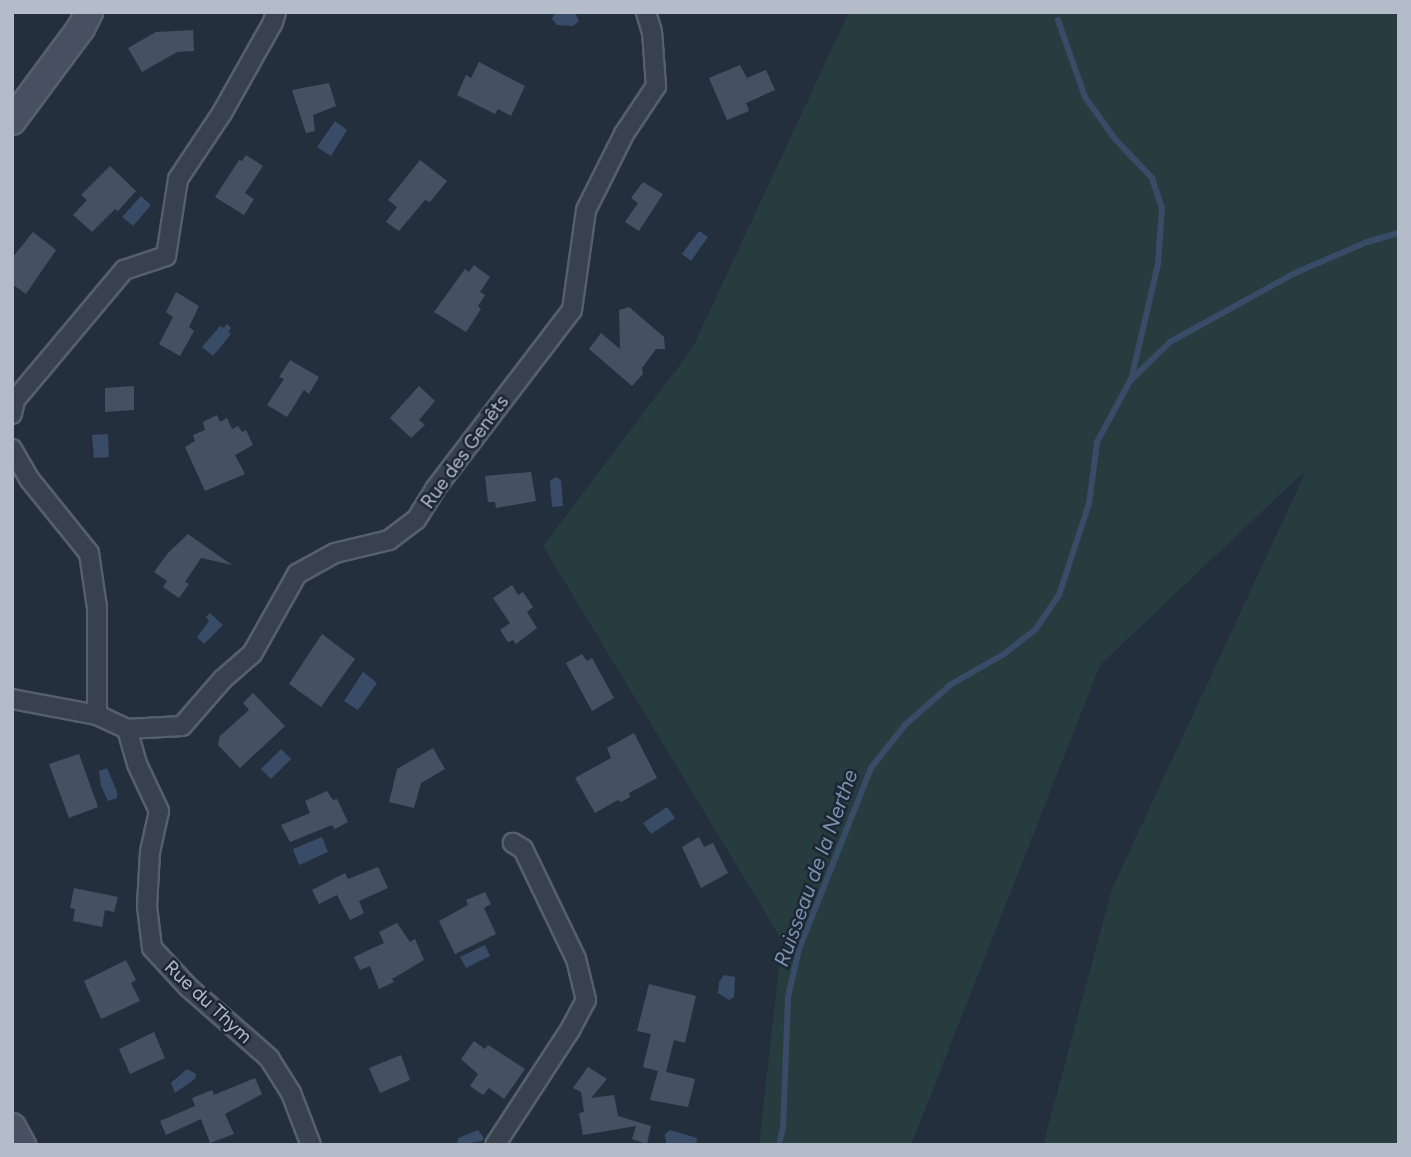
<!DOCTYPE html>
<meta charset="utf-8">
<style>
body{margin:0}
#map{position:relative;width:1411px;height:1157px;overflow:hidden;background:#242f3e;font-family:Figtree,sans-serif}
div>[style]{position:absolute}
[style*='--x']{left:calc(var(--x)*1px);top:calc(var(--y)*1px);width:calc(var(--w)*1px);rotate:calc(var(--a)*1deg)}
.green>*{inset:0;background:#263c3f}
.water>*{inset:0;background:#394c67}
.stream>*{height:6px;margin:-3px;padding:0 3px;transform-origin:3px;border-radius:3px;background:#394c67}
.building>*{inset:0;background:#455162}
.roads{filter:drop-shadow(2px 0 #565f6c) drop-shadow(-2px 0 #565f6c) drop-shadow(0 2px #565f6c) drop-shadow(0 -2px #565f6c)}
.street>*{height:18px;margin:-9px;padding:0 9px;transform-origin:9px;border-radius:9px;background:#38414e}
.secondary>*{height:26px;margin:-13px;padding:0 13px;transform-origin:13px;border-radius:13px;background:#465061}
span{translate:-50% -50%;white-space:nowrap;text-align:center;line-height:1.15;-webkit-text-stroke:5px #1d2633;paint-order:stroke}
.street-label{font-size:19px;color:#b4bcc9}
.water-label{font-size:21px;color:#7c92b1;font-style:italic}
.frame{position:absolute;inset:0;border:14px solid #b4bcc9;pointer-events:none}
</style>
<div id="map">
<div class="green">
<i style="clip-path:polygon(849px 12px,1399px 12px,1399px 1145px,1043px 1145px,1112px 889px,1307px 469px,1100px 665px,911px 1145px,759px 1145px,782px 940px,543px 546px,692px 349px)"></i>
</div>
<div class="water">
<i style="clip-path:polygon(555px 12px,575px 12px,579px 21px,573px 26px,557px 25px,552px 19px)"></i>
<i style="clip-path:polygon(335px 121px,347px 130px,331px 156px,317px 147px)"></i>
<i style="clip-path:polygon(141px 196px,151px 205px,133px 226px,122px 217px)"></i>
<i style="clip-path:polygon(699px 231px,708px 237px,691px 261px,682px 254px)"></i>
<i style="clip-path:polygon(227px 324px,231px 328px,228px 332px,231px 334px,213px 356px,202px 347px,220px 326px,224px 328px)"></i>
<i style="clip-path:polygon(108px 434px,109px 457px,94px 458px,92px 435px)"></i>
<i style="clip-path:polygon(556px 477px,561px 480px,563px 506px,552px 507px,550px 481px)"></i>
<i style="clip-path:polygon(210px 613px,223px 625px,204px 644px,197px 637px,209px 621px,206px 617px)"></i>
<i style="clip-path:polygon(363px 672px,377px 683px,358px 710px,344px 701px)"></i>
<i style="clip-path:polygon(281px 749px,291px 759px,271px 779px,261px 769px)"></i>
<i style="clip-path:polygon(107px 768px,117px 792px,117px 798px,108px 801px,101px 786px,99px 771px)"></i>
<i style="clip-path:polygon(667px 807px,675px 818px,651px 834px,643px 823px)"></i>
<i style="clip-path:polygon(322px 837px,328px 852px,299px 865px,293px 849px)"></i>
<i style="clip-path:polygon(485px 945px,490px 956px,466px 968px,460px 957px)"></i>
<i style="clip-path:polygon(724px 975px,735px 977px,734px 997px,729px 1000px,718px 993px,719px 982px)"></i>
<i style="clip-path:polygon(187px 1069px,196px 1074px,195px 1079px,175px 1093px,171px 1083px)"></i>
<i style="clip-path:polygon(478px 1130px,484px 1138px,482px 1141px,457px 1145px,458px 1138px)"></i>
<i style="clip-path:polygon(670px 1130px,697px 1138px,696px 1145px,666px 1144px,665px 1134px)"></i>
</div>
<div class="stream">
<i style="--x:1058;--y:20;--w:82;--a:70.7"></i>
<i style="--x:1085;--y:97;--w:52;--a:54.5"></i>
<i style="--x:1115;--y:139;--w:54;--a:46.5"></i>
<i style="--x:1152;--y:178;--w:32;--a:72"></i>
<i style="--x:1162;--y:208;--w:56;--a:94.1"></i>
<i style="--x:1158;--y:264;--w:119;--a:103.1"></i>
<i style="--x:779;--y:1145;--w:17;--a:-77"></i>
<i style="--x:783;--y:1128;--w:131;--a:-87.8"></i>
<i style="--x:788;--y:997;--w:49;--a:-77.1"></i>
<i style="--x:799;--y:949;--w:195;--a:-68.3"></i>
<i style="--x:871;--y:768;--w:55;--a:-51.7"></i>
<i style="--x:905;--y:725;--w:60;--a:-41.6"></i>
<i style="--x:950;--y:685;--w:62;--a:-29.9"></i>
<i style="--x:1004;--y:654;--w:39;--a:-38"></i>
<i style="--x:1035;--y:630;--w:42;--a:-55.6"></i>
<i style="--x:1059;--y:595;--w:96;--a:-71.8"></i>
<i style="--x:1089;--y:504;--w:63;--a:-82.6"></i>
<i style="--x:1097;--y:442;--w:69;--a:-61.6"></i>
<i style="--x:1130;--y:381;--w:56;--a:-44.3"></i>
<i style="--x:1170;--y:342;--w:143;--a:-28.9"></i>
<i style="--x:1295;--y:273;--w:78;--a:-23.3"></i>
<i style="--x:1367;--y:242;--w:33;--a:-16"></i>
</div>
<div class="building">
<i style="clip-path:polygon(193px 30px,194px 51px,177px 52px,142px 72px,128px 48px,156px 32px)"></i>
<i style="clip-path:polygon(479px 62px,525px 86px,511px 116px,498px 109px,495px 114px,457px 95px,466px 75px,471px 78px)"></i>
<i style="clip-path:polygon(740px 65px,747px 78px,766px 70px,775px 90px,746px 103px,749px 111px,727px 120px,709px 78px)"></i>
<i style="clip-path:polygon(329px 83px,336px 106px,313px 115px,315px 131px,306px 133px,292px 90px)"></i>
<i style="clip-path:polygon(246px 155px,263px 166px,245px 193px,254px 199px,244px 215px,215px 197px,239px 160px,242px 161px)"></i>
<i style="clip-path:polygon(420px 160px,447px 181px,430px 202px,425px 200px,399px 231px,386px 222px,397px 207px,388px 200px)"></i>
<i style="clip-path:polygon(110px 166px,136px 191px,118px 211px,115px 209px,92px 232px,73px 215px,87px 200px,81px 195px)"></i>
<i style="clip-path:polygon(643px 182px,663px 194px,639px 231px,625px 222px,638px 203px,631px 198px)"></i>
<i style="clip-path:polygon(33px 232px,56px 250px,26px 294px,12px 284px,12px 258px)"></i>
<i style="clip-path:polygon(474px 265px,490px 277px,480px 292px,485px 295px,478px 306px,481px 309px,466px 332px,434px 312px,465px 269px,469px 272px)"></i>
<i style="clip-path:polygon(176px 292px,199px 306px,189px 327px,194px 331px,180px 356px,159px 344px,173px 317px,166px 312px)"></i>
<i style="clip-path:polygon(629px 307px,664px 337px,665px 349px,656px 349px,642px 368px,643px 374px,632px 386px,589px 349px,601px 333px,620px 349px,619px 310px)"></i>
<i style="clip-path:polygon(290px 360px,319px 377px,309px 394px,304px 390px,287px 417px,267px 405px,284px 379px,279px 377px)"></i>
<i style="clip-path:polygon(134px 386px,134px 410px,105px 412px,105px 388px)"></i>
<i style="clip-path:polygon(419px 386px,435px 401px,419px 420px,425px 425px,411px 438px,390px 418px)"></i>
<i style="clip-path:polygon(217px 415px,220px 422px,227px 418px,232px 429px,238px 426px,242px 432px,246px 430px,253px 445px,235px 455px,245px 474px,205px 491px,185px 447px,195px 441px,193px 435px,205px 430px,203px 422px)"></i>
<i style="clip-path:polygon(531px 472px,536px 501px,496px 508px,495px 502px,488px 502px,485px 476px)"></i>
<i style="clip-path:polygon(188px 534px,232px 565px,201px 558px,185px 582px,189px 584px,179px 598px,163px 587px,167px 581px,154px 572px,168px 553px)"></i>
<i style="clip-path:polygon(512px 585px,518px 595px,523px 592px,533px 607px,527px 612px,537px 628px,516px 644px,513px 640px,508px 642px,500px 630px,510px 623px,493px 598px)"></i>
<i style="clip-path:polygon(322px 634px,355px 659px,321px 707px,289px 684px)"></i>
<i style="clip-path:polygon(582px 654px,587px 661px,592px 658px,614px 698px,592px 711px,566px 663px)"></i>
<i style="clip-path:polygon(253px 693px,285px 726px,240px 768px,218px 745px,220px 736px,249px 710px,243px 703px)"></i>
<i style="clip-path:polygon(634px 733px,657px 778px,629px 793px,630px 797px,621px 802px,618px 800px,595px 813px,575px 778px,611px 758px,607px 748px)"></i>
<i style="clip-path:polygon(433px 748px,445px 769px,421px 783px,414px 808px,389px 802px,397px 769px)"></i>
<i style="clip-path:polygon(79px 754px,98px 807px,69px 818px,49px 764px)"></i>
<i style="clip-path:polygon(327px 791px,333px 800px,337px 799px,348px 822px,335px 829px,332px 825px,290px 842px,281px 825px,310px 813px,305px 801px)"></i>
<i style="clip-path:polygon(699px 837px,704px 847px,713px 843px,728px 873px,701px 888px,682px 847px)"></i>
<i style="clip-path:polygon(378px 867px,388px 888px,359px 901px,364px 913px,350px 920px,337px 895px,319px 904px,312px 890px,345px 873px,348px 879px)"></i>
<i style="clip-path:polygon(74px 888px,118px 897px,114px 912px,105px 910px,102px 927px,73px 921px,75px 909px,70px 908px)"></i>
<i style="clip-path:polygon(485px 892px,491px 904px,484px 908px,496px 934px,455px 954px,439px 921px,468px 905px,466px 900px)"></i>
<i style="clip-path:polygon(397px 923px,410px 942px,415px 939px,424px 960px,392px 979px,394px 982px,379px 989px,370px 966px,360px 970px,354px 957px,384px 943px,379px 932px)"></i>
<i style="clip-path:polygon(126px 960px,136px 980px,131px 983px,140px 1001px,101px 1019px,84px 981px)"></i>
<i style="clip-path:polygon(649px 984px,696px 996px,685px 1043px,674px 1040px,666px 1072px,695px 1079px,688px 1107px,650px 1100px,658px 1071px,643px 1067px,651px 1034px,637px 1031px)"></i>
<i style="clip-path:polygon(154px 1032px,165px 1058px,130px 1074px,119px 1049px)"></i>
<i style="clip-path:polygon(474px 1041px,485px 1049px,488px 1045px,525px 1069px,504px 1099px,489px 1088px,483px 1095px,470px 1086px,478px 1074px,461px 1059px)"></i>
<i style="clip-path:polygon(401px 1055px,410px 1080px,380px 1093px,369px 1068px)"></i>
<i style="clip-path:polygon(588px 1067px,607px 1079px,591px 1098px,614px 1095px,618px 1116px,651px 1126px,647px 1144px,632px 1139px,636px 1126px,583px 1135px,579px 1113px,584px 1112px,581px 1092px,573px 1088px)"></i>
<i style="clip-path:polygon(255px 1078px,262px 1094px,225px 1114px,234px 1134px,210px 1143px,201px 1119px,166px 1135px,160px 1121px,195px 1106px,192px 1098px,212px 1090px,214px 1095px)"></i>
</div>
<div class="roads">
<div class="street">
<i style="--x:12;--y:414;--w:14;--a:-78"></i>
<i style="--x:15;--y:400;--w:170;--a:-50"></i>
<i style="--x:124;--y:270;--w:44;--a:-18.4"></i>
<i style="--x:166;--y:256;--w:78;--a:-81.1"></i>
<i style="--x:178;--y:179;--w:79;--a:-56.3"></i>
<i style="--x:222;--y:113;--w:104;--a:-60.7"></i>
<i style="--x:273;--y:22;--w:10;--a:-73"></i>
<i style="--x:12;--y:449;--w:36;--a:60"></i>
<i style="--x:30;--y:480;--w:94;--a:51.1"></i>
<i style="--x:89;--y:553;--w:56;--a:81.7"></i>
<i style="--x:97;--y:608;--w:107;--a:90"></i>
<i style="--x:12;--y:699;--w:86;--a:10.7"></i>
<i style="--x:97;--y:715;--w:33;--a:25"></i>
<i style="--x:127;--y:729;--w:55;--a:-3.1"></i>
<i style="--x:182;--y:726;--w:62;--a:-48.9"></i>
<i style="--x:223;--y:679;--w:38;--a:-41"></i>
<i style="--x:252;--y:654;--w:92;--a:-60.6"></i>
<i style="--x:297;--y:574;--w:43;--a:-28.9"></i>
<i style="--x:335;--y:553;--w:56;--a:-13.5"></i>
<i style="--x:389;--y:540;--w:34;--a:-37"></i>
<i style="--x:416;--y:520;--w:36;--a:-58"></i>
<i style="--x:435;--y:489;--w:225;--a:-52.6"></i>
<i style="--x:572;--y:310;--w:101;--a:-82"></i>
<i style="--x:586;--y:210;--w:85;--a:-63.4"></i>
<i style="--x:624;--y:134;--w:58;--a:-56.3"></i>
<i style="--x:656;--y:86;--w:54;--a:-94.2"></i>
<i style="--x:652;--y:32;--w:21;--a:-107"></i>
<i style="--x:127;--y:729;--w:36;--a:74"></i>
<i style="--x:137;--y:764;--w:52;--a:64.9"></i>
<i style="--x:159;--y:811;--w:42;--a:102.4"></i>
<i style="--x:150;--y:852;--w:54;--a:93.2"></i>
<i style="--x:147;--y:906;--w:42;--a:83.2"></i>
<i style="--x:152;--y:948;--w:53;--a:47.3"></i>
<i style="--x:188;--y:987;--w:108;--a:41.2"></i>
<i style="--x:269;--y:1058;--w:41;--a:57.8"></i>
<i style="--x:291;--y:1093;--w:56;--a:69"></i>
<i style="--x:495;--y:1145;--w:137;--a:-56.9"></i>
<i style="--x:570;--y:1030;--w:34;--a:-62"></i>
<i style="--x:586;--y:1000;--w:42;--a:-103.7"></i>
<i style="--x:576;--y:959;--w:122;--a:-115.7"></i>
<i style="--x:523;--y:849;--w:12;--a:-149"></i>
</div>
<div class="secondary">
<i style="--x:12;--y:121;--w:116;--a:-53.4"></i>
<i style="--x:81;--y:28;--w:18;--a:-63"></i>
<i style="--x:12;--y:1127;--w:21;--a:61"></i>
</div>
</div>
<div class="street-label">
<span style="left:465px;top:452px;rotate:-54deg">Rue des Genêts</span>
<span style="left:208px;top:1002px;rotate:43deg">Rue du Thym</span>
</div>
<div class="water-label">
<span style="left:816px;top:868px;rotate:-70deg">Ruisseau de la Nerthe</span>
</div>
<div class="frame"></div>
</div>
